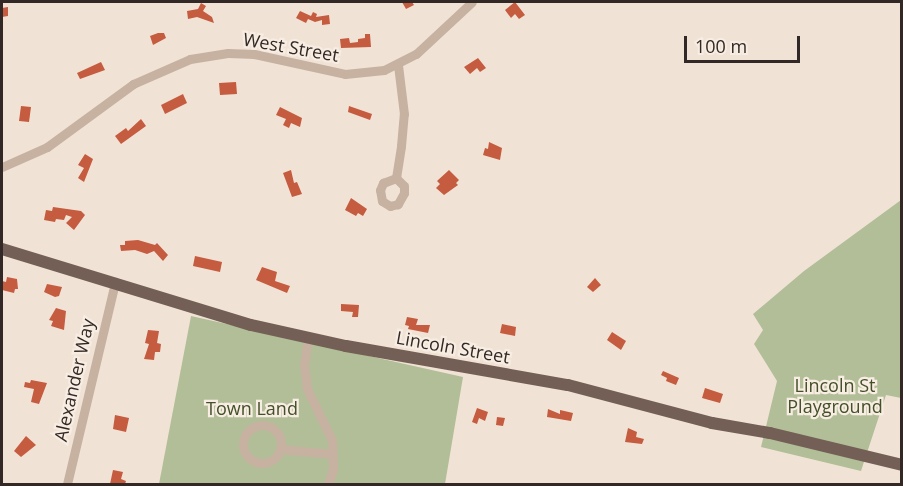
<!DOCTYPE html>
<style>
body{margin:0}
#map{position:relative;width:903px;height:486px;overflow:hidden;background:#f0e3d6;font-family:"Open Sans",sans-serif}
div>[style]{position:absolute}
[style*='--x']{left:calc(var(--x)*1px);top:calc(var(--y)*1px);width:calc(var(--w)*1px);rotate:calc(var(--a)*1deg)}
.green>*{inset:0;background:#b2be97}
.building>*{inset:0;background:#c55b3f}
.minor>*{height:9px;margin:-4.5px;padding:0 4.5px;transform-origin:4.5px;border-radius:4.5px;background:#c7b2a2}
.minor>.ring{margin:-4.5px;padding:0;box-sizing:content-box;background:none;border:9px solid #c7b2a2;border-radius:50%}
.major>*{height:12px;margin:-6px;padding:0 6px;transform-origin:6px;border-radius:6px;background:#745f56}
span{translate:-50% -50%;white-space:nowrap;text-align:center;line-height:1.15;-webkit-text-stroke:4.5px #f8ede2;paint-order:stroke}
.street-label{font-size:18px;color:#322825}
.park-label{font-size:18px;color:#435029}
.frame{position:absolute;inset:0;border:3px solid #322825;pointer-events:none}
.scale{position:absolute;left:684px;top:36px;width:116px;height:27px;box-sizing:border-box;border:3px solid #322825;border-top:0;padding-left:8px;font-size:18px;line-height:21px;white-space:nowrap;color:#322825;-webkit-text-stroke:4px #f8ede2;paint-order:stroke}
</style>
<div id="map">
<div class="green">
<i style="clip-path:polygon(901px 200px,901px 398px,886px 395px,861px 471px,761px 447px,777px 381px,754px 344px,763px 330px,753px 314px,804px 271px)"></i>
<i style="clip-path:polygon(191px 316px,463px 377px,445px 484px,159px 484px)"></i>
</div>
<div class="building">
<i style="clip-path:polygon(402px 2px,412px 2px,414px 5px,406px 9px)"></i>
<i style="clip-path:polygon(515px 2px,525px 15px,519px 19px,515px 14px,511px 18px,505px 10px)"></i>
<i style="clip-path:polygon(201px 3px,206px 6px,203px 11px,212px 17px,214px 23px,197px 17px,188px 19px,187px 11px,198px 9px)"></i>
<i style="clip-path:polygon(8px 7px,8px 16px,2px 17px,2px 8px)"></i>
<i style="clip-path:polygon(300px 11px,311px 16px,313px 12px,317px 14px,316px 17px,329px 15px,330px 24px,322px 25px,322px 20px,315px 22px,308px 19px,306px 23px,296px 18px)"></i>
<i style="clip-path:polygon(158px 33px,164px 33px,166px 38px,153px 45px,150px 36px)"></i>
<i style="clip-path:polygon(365px 34px,370px 34px,371px 47px,341px 48px,340px 39px,349px 38px,350px 43px,358px 42px,358px 39px,365px 38px)"></i>
<i style="clip-path:polygon(478px 58px,486px 68px,480px 72px,477px 68px,470px 74px,464px 67px)"></i>
<i style="clip-path:polygon(101px 62px,105px 70px,80px 79px,77px 73px)"></i>
<i style="clip-path:polygon(236px 82px,237px 94px,220px 95px,219px 83px)"></i>
<i style="clip-path:polygon(183px 94px,187px 103px,165px 114px,161px 105px)"></i>
<i style="clip-path:polygon(21px 106px,31px 107px,29px 122px,19px 121px)"></i>
<i style="clip-path:polygon(349px 106px,372px 114px,370px 120px,348px 112px)"></i>
<i style="clip-path:polygon(280px 107px,302px 118px,300px 127px,291px 123px,289px 128px,283px 125px,286px 119px,276px 115px)"></i>
<i style="clip-path:polygon(141px 119px,146px 126px,121px 144px,115px 136px,126px 128px,128px 131px)"></i>
<i style="clip-path:polygon(489px 142px,502px 148px,500px 160px,483px 155px,485px 148px,488px 149px)"></i>
<i style="clip-path:polygon(85px 154px,93px 159px,84px 182px,78px 178px,84px 168px,78px 165px)"></i>
<i style="clip-path:polygon(291px 170px,294px 183px,297px 182px,302px 194px,292px 197px,283px 173px)"></i>
<i style="clip-path:polygon(449px 170px,459px 180px,456px 183px,458px 185px,444px 195px,436px 188px,440px 184px,437px 181px)"></i>
<i style="clip-path:polygon(351px 198px,367px 209px,363px 216px,358px 213px,356px 216px,345px 210px)"></i>
<i style="clip-path:polygon(53px 207px,81px 211px,85px 215px,74px 230px,66px 223px,72px 217px,66px 215px,64px 220px,56px 219px,55px 222px,44px 220px,46px 210px,52px 211px)"></i>
<i style="clip-path:polygon(138px 240px,155px 245px,157px 243px,168px 255px,163px 261px,154px 251px,147px 254px,135px 250px,121px 251px,120px 245px,125px 245px,125px 241px)"></i>
<i style="clip-path:polygon(195px 256px,222px 262px,220px 272px,193px 266px)"></i>
<i style="clip-path:polygon(262px 267px,277px 272px,275px 281px,290px 286px,287px 293px,256px 280px)"></i>
<i style="clip-path:polygon(7px 277px,17px 279px,18px 289px,15px 289px,14px 293px,2px 290px,2px 281px,6px 282px)"></i>
<i style="clip-path:polygon(595px 278px,601px 285px,593px 292px,587px 287px)"></i>
<i style="clip-path:polygon(47px 284px,62px 287px,59px 296px,55px 297px,44px 292px)"></i>
<i style="clip-path:polygon(341px 304px,359px 305px,358px 317px,352px 317px,353px 312px,341px 311px)"></i>
<i style="clip-path:polygon(56px 308px,66px 311px,64px 330px,51px 326px,53px 321px,49px 320px)"></i>
<i style="clip-path:polygon(407px 317px,418px 319px,416px 325px,430px 325px,428px 333px,408px 329px,409px 326px,405px 325px)"></i>
<i style="clip-path:polygon(502px 324px,516px 327px,515px 336px,500px 333px)"></i>
<i style="clip-path:polygon(148px 330px,159px 331px,157px 343px,161px 344px,160px 352px,155px 352px,154px 360px,144px 359px,149px 344px,145px 343px)"></i>
<i style="clip-path:polygon(612px 332px,626px 341px,621px 350px,607px 340px)"></i>
<i style="clip-path:polygon(663px 371px,679px 378px,676px 385px,666px 381px,667px 378px,661px 375px)"></i>
<i style="clip-path:polygon(31px 380px,47px 383px,39px 404px,31px 402px,34px 389px,24px 387px,25px 382px,30px 383px)"></i>
<i style="clip-path:polygon(705px 388px,723px 394px,720px 403px,702px 398px)"></i>
<i style="clip-path:polygon(477px 408px,488px 412px,485px 421px,479px 418px,477px 424px,472px 422px)"></i>
<i style="clip-path:polygon(548px 409px,560px 414px,560px 410px,573px 413px,571px 421px,547px 417px)"></i>
<i style="clip-path:polygon(115px 415px,129px 418px,126px 432px,113px 429px)"></i>
<i style="clip-path:polygon(497px 417px,505px 418px,503px 426px,496px 425px)"></i>
<i style="clip-path:polygon(628px 428px,637px 432px,636px 437px,644px 439px,642px 444px,625px 442px)"></i>
<i style="clip-path:polygon(26px 436px,36px 445px,21px 457px,14px 451px)"></i>
<i style="clip-path:polygon(113px 470px,123px 472px,121px 479px,126px 481px,125px 484px,110px 484px)"></i>
</div>
<div class="minor">
<i style="--x:2;--y:167;--w:49;--a:-24"></i>
<i style="--x:47;--y:147;--w:107;--a:-36.2"></i>
<i style="--x:133;--y:84;--w:62;--a:-23.7"></i>
<i style="--x:190;--y:59;--w:38;--a:-9"></i>
<i style="--x:228;--y:53;--w:26;--a:2"></i>
<i style="--x:254;--y:54;--w:93;--a:12.4"></i>
<i style="--x:345;--y:74;--w:39;--a:-6"></i>
<i style="--x:384;--y:70;--w:36;--a:-27"></i>
<i style="--x:416;--y:54;--w:76;--a:-42.9"></i>
<i style="--x:396;--y:178;--w:11;--a:45"></i>
<i style="--x:404;--y:186;--w:7;--a:90"></i>
<i style="--x:404;--y:193;--w:13;--a:119"></i>
<i style="--x:398;--y:204;--w:8;--a:166"></i>
<i style="--x:390;--y:206;--w:9;--a:-148"></i>
<i style="--x:382;--y:201;--w:11;--a:-100"></i>
<i style="--x:380;--y:190;--w:8;--a:-67"></i>
<i style="--x:383;--y:183;--w:14;--a:-21"></i>
<i style="--x:396;--y:178;--w:32;--a:-81"></i>
<i style="--x:401;--y:146;--w:32;--a:-85"></i>
<i style="--x:404;--y:114;--w:49;--a:-97"></i>
<i style="--x:308;--y:339;--w:25;--a:99"></i>
<i style="--x:304;--y:364;--w:25;--a:83"></i>
<i style="--x:307;--y:389;--w:57;--a:63.9"></i>
<i style="--x:332;--y:440;--w:29;--a:88"></i>
<i style="--x:333;--y:469;--w:16;--a:108"></i>
<i class="ring" style="left:243px;top:425px;width:29px;height:29px"></i>
<i style="--x:280;--y:449;--w:53;--a:5.4"></i>
<i style="--x:67;--y:484;--w:208;--a:-76.6"></i>
</div>
<div class="major">
<i style="--x:2;--y:249;--w:260;--a:17"></i>
<i style="--x:251;--y:325;--w:97;--a:12.5"></i>
<i style="--x:346;--y:346;--w:225;--a:10"></i>
<i style="--x:568;--y:385;--w:149;--a:14.8"></i>
<i style="--x:712;--y:423;--w:59;--a:9.8"></i>
<i style="--x:770;--y:433;--w:136;--a:13.6"></i>
</div>
<div class="street-label">
<span style="left:291px;top:47px;rotate:10deg">West Street</span>
<span style="left:453px;top:347px;rotate:10deg">Lincoln Street</span>
<span style="left:74px;top:380px;rotate:-77deg">Alexander Way</span>
</div>
<div class="park-label">
<span style="left:835px;top:396px">Lincoln St<br>Playground</span>
<span style="left:252px;top:408px">Town Land</span>
</div>
<div class="frame"></div>
<div class="scale">100 m</div>
</div>
